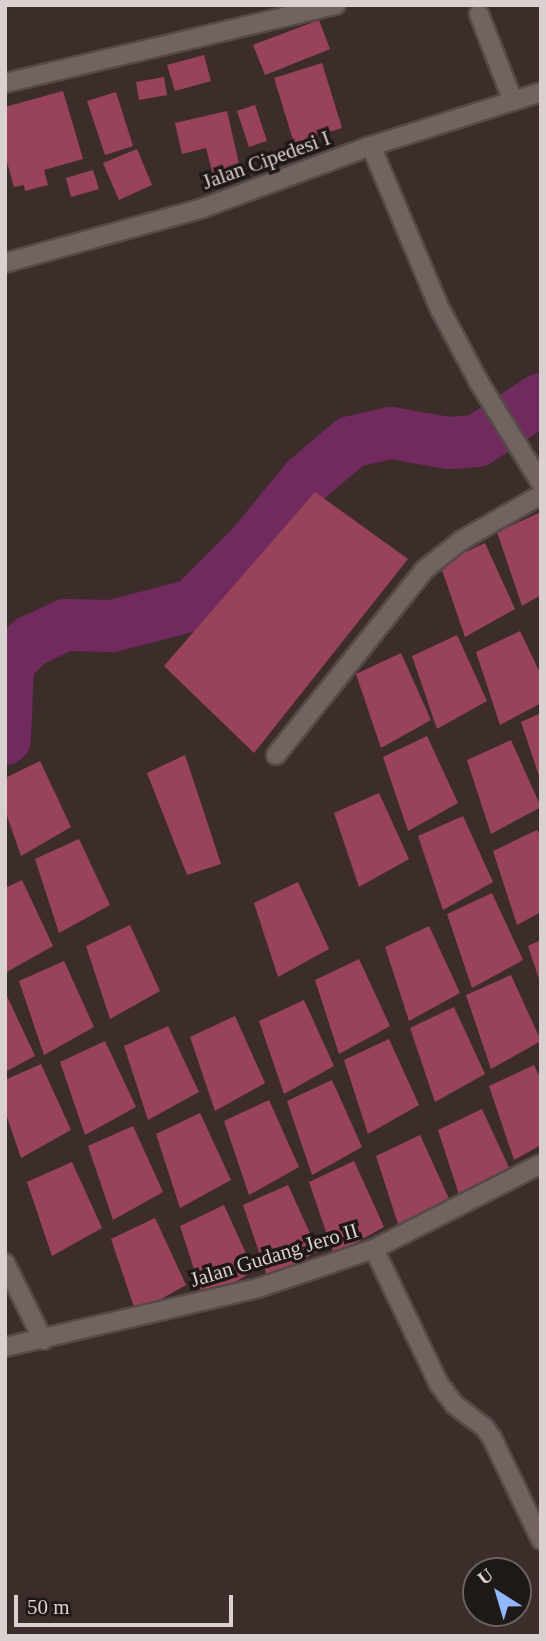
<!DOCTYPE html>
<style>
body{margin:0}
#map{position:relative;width:546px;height:1641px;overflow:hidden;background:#3c2d2b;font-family:"Times New Roman",serif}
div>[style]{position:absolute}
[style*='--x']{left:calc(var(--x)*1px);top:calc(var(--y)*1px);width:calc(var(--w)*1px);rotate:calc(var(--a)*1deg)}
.river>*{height:52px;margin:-26px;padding:0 26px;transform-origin:26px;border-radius:26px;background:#702a5e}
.building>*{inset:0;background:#99435b}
.roads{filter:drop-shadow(2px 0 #564a48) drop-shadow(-2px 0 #564a48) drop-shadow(0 2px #564a48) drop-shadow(0 -2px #564a48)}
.minor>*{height:18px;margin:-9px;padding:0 9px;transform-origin:9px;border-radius:9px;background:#736360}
span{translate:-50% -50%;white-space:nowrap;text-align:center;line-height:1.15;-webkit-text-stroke:7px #1e1816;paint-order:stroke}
.street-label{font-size:21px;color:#dad0cf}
.frame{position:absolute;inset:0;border:7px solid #dad0cf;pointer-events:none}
.north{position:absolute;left:462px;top:1557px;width:70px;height:70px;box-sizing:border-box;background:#1e1816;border:2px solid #696260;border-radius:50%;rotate:323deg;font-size:19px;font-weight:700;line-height:28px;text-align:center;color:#dad0cf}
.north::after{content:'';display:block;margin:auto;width:24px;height:32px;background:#91b8fd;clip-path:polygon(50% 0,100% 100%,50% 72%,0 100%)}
.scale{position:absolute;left:14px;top:1595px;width:219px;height:32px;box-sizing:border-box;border:4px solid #dad0cf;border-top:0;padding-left:9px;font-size:21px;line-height:24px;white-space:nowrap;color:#dad0cf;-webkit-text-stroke:5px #1e1816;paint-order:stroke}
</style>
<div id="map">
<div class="river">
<i style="--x:5;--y:739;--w:76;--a:-87.7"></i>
<i style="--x:8;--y:663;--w:32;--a:-44"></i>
<i style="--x:31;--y:641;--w:38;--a:-25"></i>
<i style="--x:66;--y:625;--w:46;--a:1.2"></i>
<i style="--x:112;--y:626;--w:84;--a:-14.5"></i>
<i style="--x:193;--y:605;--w:85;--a:-45"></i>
<i style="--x:253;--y:545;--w:84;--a:-50.8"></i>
<i style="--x:306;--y:480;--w:59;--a:-40.2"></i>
<i style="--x:351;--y:442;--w:41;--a:-12.7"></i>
<i style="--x:391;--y:433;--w:59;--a:9.8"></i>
<i style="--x:449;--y:443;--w:28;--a:-4"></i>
<i style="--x:477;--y:441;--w:77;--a:-33.3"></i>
</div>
<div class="building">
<i style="clip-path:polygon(319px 20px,330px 49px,265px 75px,253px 45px)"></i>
<i style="clip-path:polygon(204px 55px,211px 81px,175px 91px,167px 65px)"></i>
<i style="clip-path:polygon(322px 63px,342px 128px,294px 143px,274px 78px)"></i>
<i style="clip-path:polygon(164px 77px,167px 95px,139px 100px,136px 82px)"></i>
<i style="clip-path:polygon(63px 91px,83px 159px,44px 170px,48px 185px,25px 191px,24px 185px,14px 187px,5px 155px,5px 107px)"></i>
<i style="clip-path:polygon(116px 92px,133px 146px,105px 155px,87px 101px)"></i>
<i style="clip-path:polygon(255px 105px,267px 141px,249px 147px,237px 111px)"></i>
<i style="clip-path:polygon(227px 111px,240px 168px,213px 175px,206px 148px,182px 154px,175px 123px)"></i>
<i style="clip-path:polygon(137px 149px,152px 185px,119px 200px,103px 163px)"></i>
<i style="clip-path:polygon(93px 170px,99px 189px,71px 197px,66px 178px)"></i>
<i style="clip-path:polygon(315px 492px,408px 559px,254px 753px,164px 666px)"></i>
<i style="clip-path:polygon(541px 512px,541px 595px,522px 606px,497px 532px)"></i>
<i style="clip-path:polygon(485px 543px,515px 609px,465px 637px,440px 564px)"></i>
<i style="clip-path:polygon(520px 631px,541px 675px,541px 703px,500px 725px,476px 652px)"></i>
<i style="clip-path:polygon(457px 635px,487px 701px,437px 729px,412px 656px)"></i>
<i style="clip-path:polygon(401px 653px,431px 720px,381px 748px,356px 674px)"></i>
<i style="clip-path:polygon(541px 713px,541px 779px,540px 779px,521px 722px)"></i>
<i style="clip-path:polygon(427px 736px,458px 803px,408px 831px,383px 757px)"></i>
<i style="clip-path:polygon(511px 740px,541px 807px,491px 834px,467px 760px)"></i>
<i style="clip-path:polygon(185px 755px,221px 864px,187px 875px,147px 773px)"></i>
<i style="clip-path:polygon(40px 761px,71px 827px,21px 856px,5px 810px,5px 778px)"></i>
<i style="clip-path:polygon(379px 793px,409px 859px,359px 887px,334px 813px)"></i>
<i style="clip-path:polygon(463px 816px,493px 882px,443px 910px,418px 836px)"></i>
<i style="clip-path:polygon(537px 830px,541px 837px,541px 912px,517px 925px,493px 851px)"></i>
<i style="clip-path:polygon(79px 839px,110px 905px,59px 933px,35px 859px)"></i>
<i style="clip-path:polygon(22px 880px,53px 946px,5px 973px,5px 888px)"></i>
<i style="clip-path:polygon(298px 882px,329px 949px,278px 977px,254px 903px)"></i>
<i style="clip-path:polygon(492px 893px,523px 960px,472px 988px,447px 914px)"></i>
<i style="clip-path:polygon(130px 925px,160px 991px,110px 1019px,86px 946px)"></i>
<i style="clip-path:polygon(429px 926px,460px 993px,409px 1021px,385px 947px)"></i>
<i style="clip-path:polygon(541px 940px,541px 982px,540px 982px,528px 946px)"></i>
<i style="clip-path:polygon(359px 959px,390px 1026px,339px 1054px,315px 980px)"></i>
<i style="clip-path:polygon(64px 961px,94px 1027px,44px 1055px,19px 981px)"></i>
<i style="clip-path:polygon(511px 975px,541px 1041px,491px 1069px,466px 995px)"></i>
<i style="clip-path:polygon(5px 992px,35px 1056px,5px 1072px)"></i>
<i style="clip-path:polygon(304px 1000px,334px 1066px,284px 1094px,259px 1021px)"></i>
<i style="clip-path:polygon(454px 1007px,485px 1074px,435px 1102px,410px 1028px)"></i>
<i style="clip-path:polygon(235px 1016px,265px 1083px,215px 1111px,190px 1037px)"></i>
<i style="clip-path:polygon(168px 1026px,199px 1092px,148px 1120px,124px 1046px)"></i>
<i style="clip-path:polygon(389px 1039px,419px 1105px,368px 1134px,344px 1060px)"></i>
<i style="clip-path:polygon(105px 1041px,136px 1107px,85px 1135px,60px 1062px)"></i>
<i style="clip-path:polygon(41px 1064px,71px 1130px,21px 1158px,5px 1111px,5px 1080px)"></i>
<i style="clip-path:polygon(534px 1065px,541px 1080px,541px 1145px,514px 1160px,489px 1086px)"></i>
<i style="clip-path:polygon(332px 1080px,362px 1147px,312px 1175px,287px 1101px)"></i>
<i style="clip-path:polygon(269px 1100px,299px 1167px,249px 1195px,224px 1121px)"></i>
<i style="clip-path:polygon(482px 1109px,513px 1176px,462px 1204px,438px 1130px)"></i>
<i style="clip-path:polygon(200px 1113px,231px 1180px,180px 1208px,156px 1134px)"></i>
<i style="clip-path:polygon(133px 1126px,163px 1192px,113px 1220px,88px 1146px)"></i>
<i style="clip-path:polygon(420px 1135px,450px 1201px,400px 1230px,376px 1156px)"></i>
<i style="clip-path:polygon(354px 1161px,384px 1227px,334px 1255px,309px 1182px)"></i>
<i style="clip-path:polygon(72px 1162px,102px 1228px,52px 1256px,27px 1182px)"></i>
<i style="clip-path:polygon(288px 1185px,318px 1251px,268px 1279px,243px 1205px)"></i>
<i style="clip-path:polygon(224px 1205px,254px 1271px,204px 1300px,180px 1226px)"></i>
<i style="clip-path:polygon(155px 1218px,186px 1285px,136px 1313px,111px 1239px)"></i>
</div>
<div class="roads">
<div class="minor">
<i style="--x:479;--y:14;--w:93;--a:68.7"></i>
<i style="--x:5;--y:83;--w:340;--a:-13.3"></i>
<i style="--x:371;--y:146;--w:177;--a:67.1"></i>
<i style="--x:440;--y:309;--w:85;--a:61.9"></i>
<i style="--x:480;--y:384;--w:116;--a:58.4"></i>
<i style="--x:5;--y:263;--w:205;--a:-15.5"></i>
<i style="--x:203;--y:208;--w:179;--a:-20.3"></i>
<i style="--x:371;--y:146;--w:178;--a:-17.6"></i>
<i style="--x:276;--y:755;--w:237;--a:-51.3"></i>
<i style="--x:424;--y:570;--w:48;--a:-38.3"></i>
<i style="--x:462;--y:540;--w:91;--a:-29.7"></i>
<i style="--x:374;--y:1249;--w:150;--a:64.3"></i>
<i style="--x:439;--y:1384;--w:26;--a:53"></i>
<i style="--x:455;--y:1405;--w:38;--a:37"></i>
<i style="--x:485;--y:1428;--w:12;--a:55"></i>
<i style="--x:492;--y:1438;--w:113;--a:64.3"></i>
<i style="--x:5;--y:1263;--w:86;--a:63.7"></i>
<i style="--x:5;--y:1347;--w:260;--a:-13.1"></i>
<i style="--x:258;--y:1288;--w:122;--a:-18.6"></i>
<i style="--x:374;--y:1249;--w:187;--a:-27"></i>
</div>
</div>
<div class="street-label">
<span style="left:266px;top:160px;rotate:-20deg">Jalan Cipedesi I</span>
<span style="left:274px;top:1255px;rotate:-17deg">Jalan Gudang Jero II</span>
</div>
<div class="frame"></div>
<div class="north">U</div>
<div class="scale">50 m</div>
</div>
